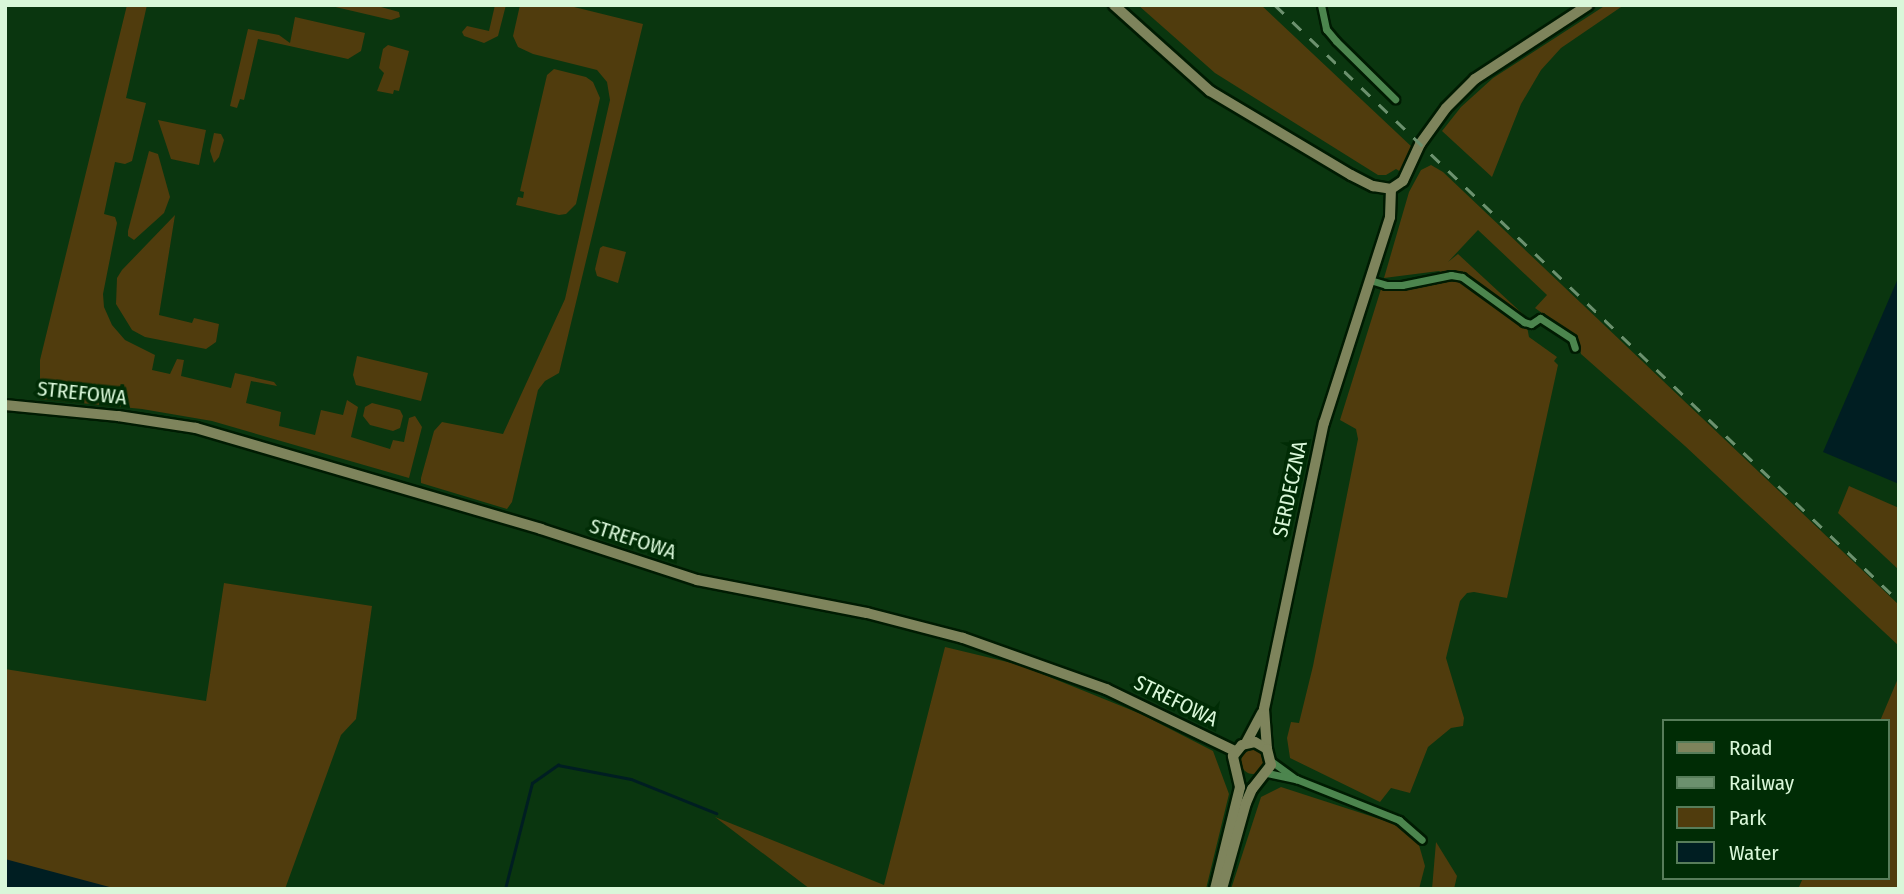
<!DOCTYPE html>
<style>
body{margin:0}
#map{position:relative;width:1904px;height:894px;overflow:hidden;background:#0a360f;font-family:"Fira Sans Condensed",sans-serif}
div>[style]{position:absolute}
[style*='--x']{left:calc(var(--x)*1px);top:calc(var(--y)*1px);width:calc(var(--w)*1px);rotate:calc(var(--a)*1deg)}
.green>*{inset:0;background:#503c0d}
.round{border-radius:50%}
.water>*{inset:0;background:#001e22}
.stream>*{height:2.5px;margin:-1.25px;padding:0 1.25px;transform-origin:1.25px;border-radius:1.25px;background:#001e22}
.roads{filter:drop-shadow(2px 0 #001b02) drop-shadow(-2px 0 #001b02) drop-shadow(0 2px #001b02) drop-shadow(0 -2px #001b02)}
.street>*{height:7px;margin:-3.5px;padding:0 3.5px;transform-origin:3.5px;border-radius:3.5px;background:#4c854e}
.secondary>*{height:10px;margin:-5px;padding:0 5px;transform-origin:5px;border-radius:5px;background:#7e845c}
.rail>*{height:2.5px;margin-top:-1.25px;transform-origin:0;background:repeating-linear-gradient(90deg,#6c916e 0 12px,transparent 0 24px)}
span{translate:-50% -50%;white-space:nowrap;text-align:center;line-height:1.15;-webkit-text-stroke:7px #002c05;paint-order:stroke}
.street-label{font-size:21px;color:#d9f7d9}
.frame{position:absolute;inset:0;border:7px solid #d9f7d9;pointer-events:none}
.legend{position:absolute;left:1662px;top:719px;width:228px;height:161px;box-sizing:border-box;background:#002c05;border:2px solid #577d5a;margin:0;padding:9px 12px;list-style:none;font-size:21px;color:#d9f7d9}
.legend li{display:flex;align-items:center;gap:14px;height:35px}
.legend b{width:35px;border:2px solid #577d5a}
</style>
<div id="map">
<div class="green">
<i style="clip-path:polygon(127px 5px,147px 5px,126px 98px,146px 103px,132px 161px,125px 164px,115px 162px,104px 214px,115px 217px,117px 223px,103px 294px,104px 307px,112px 325px,125px 340px,155px 355px,152px 370px,170px 374px,177px 359px,184px 360px,181px 376px,231px 388px,235px 373px,274px 382px,277px 386px,251px 381px,246px 403px,281px 412px,279px 426px,315px 435px,321px 410px,343px 415px,347px 400px,358px 407px,351px 437px,390px 449px,393px 440px,404px 442px,409px 418px,415px 416px,422px 427px,409px 478px,212px 421px,142px 409px,40px 399px,40px 360px)"></i>
<i style="clip-path:polygon(327px 5px,374px 5px,399px 12px,400px 17px,391px 20px)"></i>
<i style="clip-path:polygon(495px 5px,506px 5px,498px 36px,484px 43px,464px 36px,462px 32px,467px 26px,489px 31px)"></i>
<i style="clip-path:polygon(520px 5px,566px 5px,643px 24px,559px 373px,545px 381px,538px 390px,512px 502px,507px 509px,421px 483px,421px 478px,434px 431px,442px 422px,503px 434px,565px 299px,610px 100px,607px 82px,597px 70px,533px 54px,518px 47px,513px 36px)"></i>
<i style="clip-path:polygon(1138px 5px,1261px 5px,1413px 148px,1401px 172px,1396px 169px,1386px 175px,1378px 175px,1215px 73px)"></i>
<i style="clip-path:polygon(1606px 5px,1624px 5px,1561px 48px,1541px 70px,1521px 104px,1492px 177px,1442px 131px,1461px 107px,1493px 78px)"></i>
<i style="clip-path:polygon(295px 17px,365px 33px,361px 51px,348px 59px,258px 39px,244px 100px,240px 99px,237px 108px,230px 106px,248px 29px,279px 35px,290px 43px)"></i>
<i style="clip-path:polygon(388px 45px,409px 51px,399px 91px,394px 90px,393px 94px,377px 91px,384px 73px,379px 68px,383px 49px)"></i>
<i style="clip-path:polygon(554px 69px,586px 77px,593px 82px,600px 98px,576px 204px,566px 214px,559px 215px,516px 205px,518px 197px,523px 198px,524px 192px,520px 191px,547px 75px)"></i>
<i style="clip-path:polygon(158px 120px,206px 130px,199px 165px,171px 159px)"></i>
<i style="clip-path:polygon(214px 133px,221px 134px,224px 140px,219px 157px,214px 163px,210px 151px)"></i>
<i style="clip-path:polygon(149px 151px,158px 154px,170px 197px,164px 213px,134px 240px,128px 236px,128px 231px)"></i>
<i style="clip-path:polygon(1431px 165px,1443px 172px,1899px 605px,1899px 646px,1685px 446px,1581px 354px,1578px 341px,1571px 334px,1535px 308px,1547px 295px,1478px 230px,1448px 262px,1458px 254px,1525px 316px,1529px 337px,1557px 357px,1554px 361px,1558px 365px,1507px 598px,1474px 592px,1467px 593px,1460px 601px,1446px 658px,1464px 718px,1463px 726px,1451px 728px,1428px 747px,1410px 793px,1391px 788px,1380px 802px,1290px 758px,1287px 738px,1291px 722px,1299px 723px,1313px 666px,1358px 439px,1356px 429px,1340px 420px,1381px 289px,1398px 290px,1453px 279px,1439px 271px,1384px 278px,1409px 192px,1421px 170px)"></i>
<i style="clip-path:polygon(175px 215px,159px 315px,192px 323px,194px 318px,219px 324px,216px 342px,206px 349px,145px 337px,132px 330px,116px 304px,117px 278px,122px 270px)"></i>
<i style="clip-path:polygon(603px 246px,626px 252px,618px 283px,597px 276px,595px 269px,600px 248px)"></i>
<i style="clip-path:polygon(357px 356px,428px 373px,421px 401px,356px 385px,353px 375px)"></i>
<i style="clip-path:polygon(372px 403px,400px 410px,403px 416px,400px 428px,393px 431px,370px 425px,363px 416px,365px 407px)"></i>
<i style="clip-path:polygon(1849px 486px,1899px 508px,1899px 570px,1838px 513px)"></i>
<i style="clip-path:polygon(224px 583px,372px 606px,356px 719px,341px 735px,285px 889px,5px 889px,5px 669px,206px 701px)"></i>
<i style="clip-path:polygon(945px 647px,1020px 665px,1141px 714px,1213px 751px,1229px 794px,1206px 889px,810px 889px,715px 817px,884px 885px)"></i>
<i style="clip-path:polygon(1899px 676px,1899px 889px,1798px 889px,1803px 878px,1888px 878px,1888px 721px,1880px 721px)"></i>
<i class="round" style="left:1241px;top:750px;width:24px;height:24px"></i>
<i style="clip-path:polygon(1281px 787px,1392px 823px,1408px 833px,1419px 845px,1425px 866px,1419px 889px,1231px 889px,1261px 797px)"></i>
<i style="clip-path:polygon(1436px 842px,1457px 876px,1454px 889px,1432px 889px)"></i>
</div>
<div class="water">
<i style="clip-path:polygon(1899px 276px,1899px 484px,1823px 452px)"></i>
<i style="clip-path:polygon(5px 859px,117px 889px,5px 889px)"></i>
</div>
<div class="stream">
<i style="--x:505;--y:889;--w:109;--a:-75.7"></i>
<i style="--x:532;--y:783;--w:32;--a:-35"></i>
<i style="--x:558;--y:765;--w:74;--a:10.9"></i>
<i style="--x:631;--y:779;--w:92;--a:21.8"></i>
</div>
<div class="roads">
<div class="street">
<i style="--x:1321;--y:5;--w:25;--a:78"></i>
<i style="--x:1326;--y:29;--w:16;--a:50"></i>
<i style="--x:1336;--y:41;--w:83;--a:44.5"></i>
<i style="--x:1370;--y:280;--w:17;--a:17"></i>
<i style="--x:1386;--y:285;--w:16;--a:0"></i>
<i style="--x:1402;--y:285;--w:50;--a:-11.5"></i>
<i style="--x:1451;--y:275;--w:11;--a:10"></i>
<i style="--x:1462;--y:277;--w:77;--a:36"></i>
<i style="--x:1524;--y:322;--w:7;--a:16"></i>
<i style="--x:1531;--y:324;--w:11;--a:-34"></i>
<i style="--x:1540;--y:318;--w:38;--a:33"></i>
<i style="--x:1572;--y:339;--w:9;--a:72"></i>
<i style="--x:1271;--y:761;--w:31;--a:36"></i>
<i style="--x:1296;--y:779;--w:111;--a:21.7"></i>
<i style="--x:1399;--y:820;--w:30;--a:41"></i>
<i style="--x:1267;--y:773;--w:30;--a:12"></i>
</div>
<div class="secondary">
<i style="--x:1114;--y:5;--w:129;--a:41.9"></i>
<i style="--x:1210;--y:91;--w:164;--a:30.8"></i>
<i style="--x:1351;--y:175;--w:25;--a:27"></i>
<i style="--x:1373;--y:186;--w:18;--a:9"></i>
<i style="--x:1391;--y:189;--w:14;--a:-34"></i>
<i style="--x:1403;--y:181;--w:41;--a:-65.3"></i>
<i style="--x:1420;--y:144;--w:44;--a:-54.2"></i>
<i style="--x:1446;--y:108;--w:41;--a:-45"></i>
<i style="--x:1475;--y:79;--w:135;--a:-33.2"></i>
<i style="--x:5;--y:405;--w:114;--a:5.6"></i>
<i style="--x:118;--y:416;--w:79;--a:8.7"></i>
<i style="--x:196;--y:428;--w:359;--a:16.3"></i>
<i style="--x:541;--y:529;--w:164;--a:18.1"></i>
<i style="--x:697;--y:580;--w:173;--a:11"></i>
<i style="--x:867;--y:613;--w:99;--a:14.6"></i>
<i style="--x:963;--y:638;--w:152;--a:19.6"></i>
<i style="--x:1106;--y:689;--w:143;--a:25.7"></i>
<i style="--x:1246;--y:743;--w:34;--a:-62"></i>
<i style="--x:1267;--y:749;--w:40;--a:-94.3"></i>
<i style="--x:1264;--y:709;--w:292;--a:-78.2"></i>
<i style="--x:1324;--y:423;--w:216;--a:-72.2"></i>
<i style="--x:1390;--y:217;--w:28;--a:-88"></i>
<i style="--x:1215;--y:889;--w:105;--a:-76.2"></i>
<i style="--x:1240;--y:787;--w:32;--a:-103"></i>
<i style="--x:1233;--y:756;--w:14;--a:-51"></i>
<i style="--x:1242;--y:745;--w:13;--a:-13"></i>
<i style="--x:1255;--y:742;--w:14;--a:30"></i>
<i style="--x:1267;--y:749;--w:16;--a:76"></i>
<i style="--x:1271;--y:765;--w:31;--a:128"></i>
<i style="--x:1252;--y:789;--w:15;--a:113"></i>
<i style="--x:1246;--y:803;--w:89;--a:105.6"></i>
</div>
</div>
<div class="rail">
<i style="--x:1275;--y:5;--w:863;--a:43.69"></i>
</div>
<div class="street-label">
<span style="left:82px;top:393px;rotate:6deg">STREFOWA</span>
<span style="left:1290px;top:489px;rotate:-78deg">SERDECZNA</span>
<span style="left:633px;top:539px;rotate:18deg">STREFOWA</span>
<span style="left:1176px;top:701px;rotate:26deg">STREFOWA</span>
</div>
<div class="frame"></div>
<ul class="legend">
<li><b style="height:9px;background:#7e845c"></b>Road</li>
<li><b style="height:9px;background:#6c916e"></b>Railway</li>
<li><b style="height:19px;background:#503c0d"></b>Park</li>
<li><b style="height:19px;background:#001e22"></b>Water</li>
</ul>
</div>
